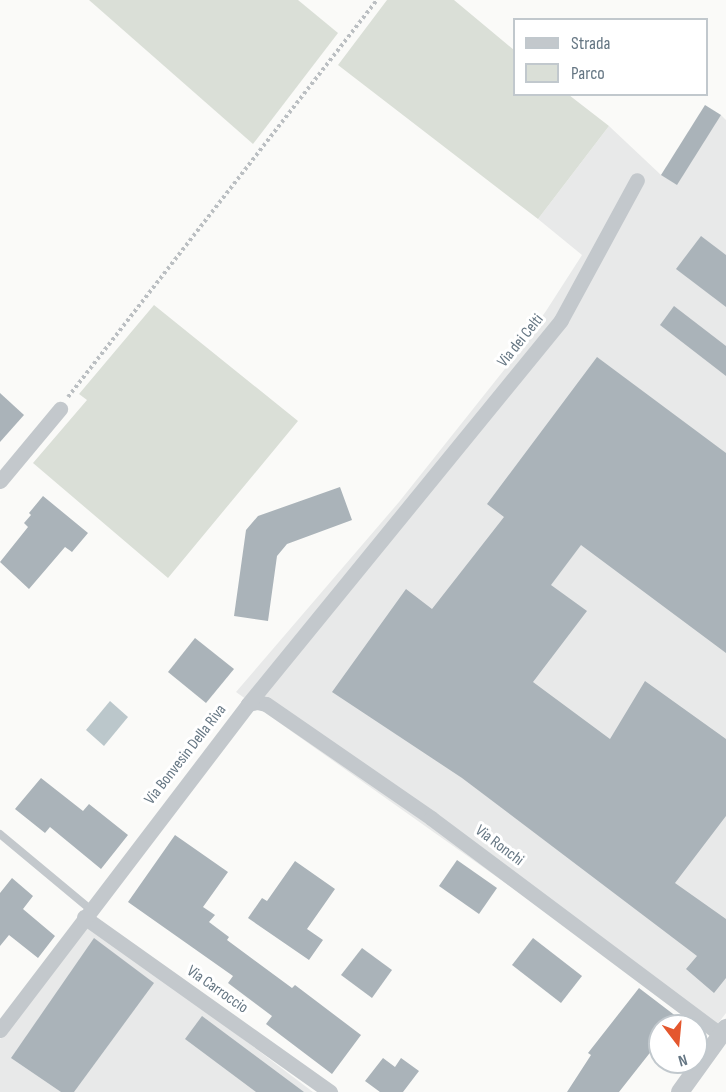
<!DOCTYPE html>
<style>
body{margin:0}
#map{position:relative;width:726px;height:1092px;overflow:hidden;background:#fafaf8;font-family:"Sofia Sans Condensed",sans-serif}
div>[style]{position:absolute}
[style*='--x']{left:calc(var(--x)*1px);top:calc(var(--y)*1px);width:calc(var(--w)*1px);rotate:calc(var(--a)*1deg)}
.built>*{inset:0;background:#e8e9e9}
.green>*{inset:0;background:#dadfd7}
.water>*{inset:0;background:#bbc7cb}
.building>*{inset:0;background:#aab3b9}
.path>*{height:4px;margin-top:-2px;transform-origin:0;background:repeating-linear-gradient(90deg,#bbbfc2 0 3px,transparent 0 6px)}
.service>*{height:8px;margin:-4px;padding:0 4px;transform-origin:4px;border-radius:4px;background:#c3c8cc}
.minor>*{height:15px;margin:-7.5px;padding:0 7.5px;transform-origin:7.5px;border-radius:7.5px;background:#c3c8cc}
.tertiary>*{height:18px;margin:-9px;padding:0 9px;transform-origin:9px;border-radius:9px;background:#c3c8cc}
span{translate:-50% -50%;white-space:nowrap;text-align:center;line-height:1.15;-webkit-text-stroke:6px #fff;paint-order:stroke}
.street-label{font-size:16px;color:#657683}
.legend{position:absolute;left:513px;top:18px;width:195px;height:78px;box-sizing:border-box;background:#fff;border:2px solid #c1c8cd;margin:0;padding:8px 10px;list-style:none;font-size:18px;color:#657683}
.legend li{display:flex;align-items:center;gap:12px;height:30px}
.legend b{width:30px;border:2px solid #c1c8cd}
.north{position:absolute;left:648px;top:1014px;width:60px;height:60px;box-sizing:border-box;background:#fff;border:2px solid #c1c8cd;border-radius:50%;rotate:164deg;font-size:16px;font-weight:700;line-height:24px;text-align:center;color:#657683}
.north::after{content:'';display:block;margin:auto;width:21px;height:27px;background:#e4572e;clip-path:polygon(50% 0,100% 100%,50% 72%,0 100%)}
</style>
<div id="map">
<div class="built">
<i style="clip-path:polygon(721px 115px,726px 120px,726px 1013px,713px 1030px,236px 692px,399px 502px,508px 365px,546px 311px,582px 255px,538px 219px,609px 126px,661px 175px)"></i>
<i style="clip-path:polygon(86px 920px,313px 1092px,0 1092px,0 1039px)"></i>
</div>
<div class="green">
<i style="clip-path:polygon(89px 0,298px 0,338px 33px,253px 144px)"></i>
<i style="clip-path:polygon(387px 0,454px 0,514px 50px,514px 94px,569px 95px,609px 126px,538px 219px,338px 65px)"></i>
<i style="clip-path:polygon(154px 305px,298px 421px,168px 578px,33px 463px,87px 400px,79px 394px)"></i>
</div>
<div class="water">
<i style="clip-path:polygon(110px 701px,128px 717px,104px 746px,86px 730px)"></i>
</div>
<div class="building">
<i style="clip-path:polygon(705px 105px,721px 115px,677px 185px,661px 175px)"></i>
<i style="clip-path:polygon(701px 236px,726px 255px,726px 307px,676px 269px)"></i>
<i style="clip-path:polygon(674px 306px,726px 346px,726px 376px,660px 325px)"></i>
<i style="clip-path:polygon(597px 357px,726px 453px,726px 653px,581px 545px,551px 585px,587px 611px,533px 682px,610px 739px,645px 681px,726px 739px,726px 816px,675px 883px,726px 919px,726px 978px,714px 993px,686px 969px,697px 956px,462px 778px,332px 692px,406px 589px,432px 609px,504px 517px,487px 504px)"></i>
<i style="clip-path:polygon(0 393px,24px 415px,0 442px)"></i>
<i style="clip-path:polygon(340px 487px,352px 520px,287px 544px,277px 556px,268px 621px,234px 616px,246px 530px,258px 516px)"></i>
<i style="clip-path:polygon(43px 496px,88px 533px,72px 552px,65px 547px,29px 589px,0 562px,28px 527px,24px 523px,31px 515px,29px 513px)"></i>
<i style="clip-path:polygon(195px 638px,234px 669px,206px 703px,168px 672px)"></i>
<i style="clip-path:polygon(41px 778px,83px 811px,89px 804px,128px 835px,101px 869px,50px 827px,45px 833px,15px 809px)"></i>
<i style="clip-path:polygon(175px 835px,228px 872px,203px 907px,215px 915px,209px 922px,229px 937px,227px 940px,292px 988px,295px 985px,361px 1035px,332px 1074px,266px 1024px,272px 1016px,228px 983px,233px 976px,128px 902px)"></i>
<i style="clip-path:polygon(457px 860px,497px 888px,479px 914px,439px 886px)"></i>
<i style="clip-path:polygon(295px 861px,335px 889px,307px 929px,323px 940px,309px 960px,248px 918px,262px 898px,267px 901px)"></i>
<i style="clip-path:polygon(12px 878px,33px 896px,23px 909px,55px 936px,38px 958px,9px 935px,0 946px,0 893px)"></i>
<i style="clip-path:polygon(94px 938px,154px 983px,74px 1092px,61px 1092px,11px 1058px)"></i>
<i style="clip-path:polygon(533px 938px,582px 976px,561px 1003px,512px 965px)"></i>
<i style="clip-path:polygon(362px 948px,392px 970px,372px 998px,341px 975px)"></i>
<i style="clip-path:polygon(639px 988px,677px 1017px,671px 1026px,660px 1026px,660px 1040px,619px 1092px,567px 1092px,591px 1055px,588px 1053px)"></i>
<i style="clip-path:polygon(202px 1016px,304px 1092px,256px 1092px,185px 1039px)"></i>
<i style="clip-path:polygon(383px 1058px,395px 1067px,401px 1058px,419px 1071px,403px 1092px,380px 1092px,365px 1081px)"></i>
</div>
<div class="path">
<i style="--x:68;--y:397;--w:503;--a:-52.11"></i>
</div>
<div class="service">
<i style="--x:0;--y:834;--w:117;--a:39.8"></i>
</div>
<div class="minor">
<i style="--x:0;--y:481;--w:94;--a:-50.2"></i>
<i style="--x:248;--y:704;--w:9;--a:-13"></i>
<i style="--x:257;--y:702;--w:9;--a:13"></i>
<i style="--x:266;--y:704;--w:201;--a:34.6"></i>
<i style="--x:431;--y:818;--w:362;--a:36.8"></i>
<i style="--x:84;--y:917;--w:302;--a:35.4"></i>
<i style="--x:0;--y:1030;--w:410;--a:-52.7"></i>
<i style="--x:248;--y:704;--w:495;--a:-50.8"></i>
<i style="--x:561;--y:320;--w:159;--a:-61.5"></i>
</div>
<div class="tertiary">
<i style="--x:680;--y:1092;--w:79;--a:-54.3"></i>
</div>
<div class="street-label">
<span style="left:521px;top:341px;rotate:-51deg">Via dei Celti</span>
<span style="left:186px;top:755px;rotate:-52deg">Via Bonvesin Della Riva</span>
<span style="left:499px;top:846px;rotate:37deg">Via Ronchi</span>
<span style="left:217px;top:990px;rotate:35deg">Via Carroccio</span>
</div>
<ul class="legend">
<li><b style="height:8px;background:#c3c8cc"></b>Strada</li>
<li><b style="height:16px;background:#dadfd7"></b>Parco</li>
</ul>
<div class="north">N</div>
</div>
